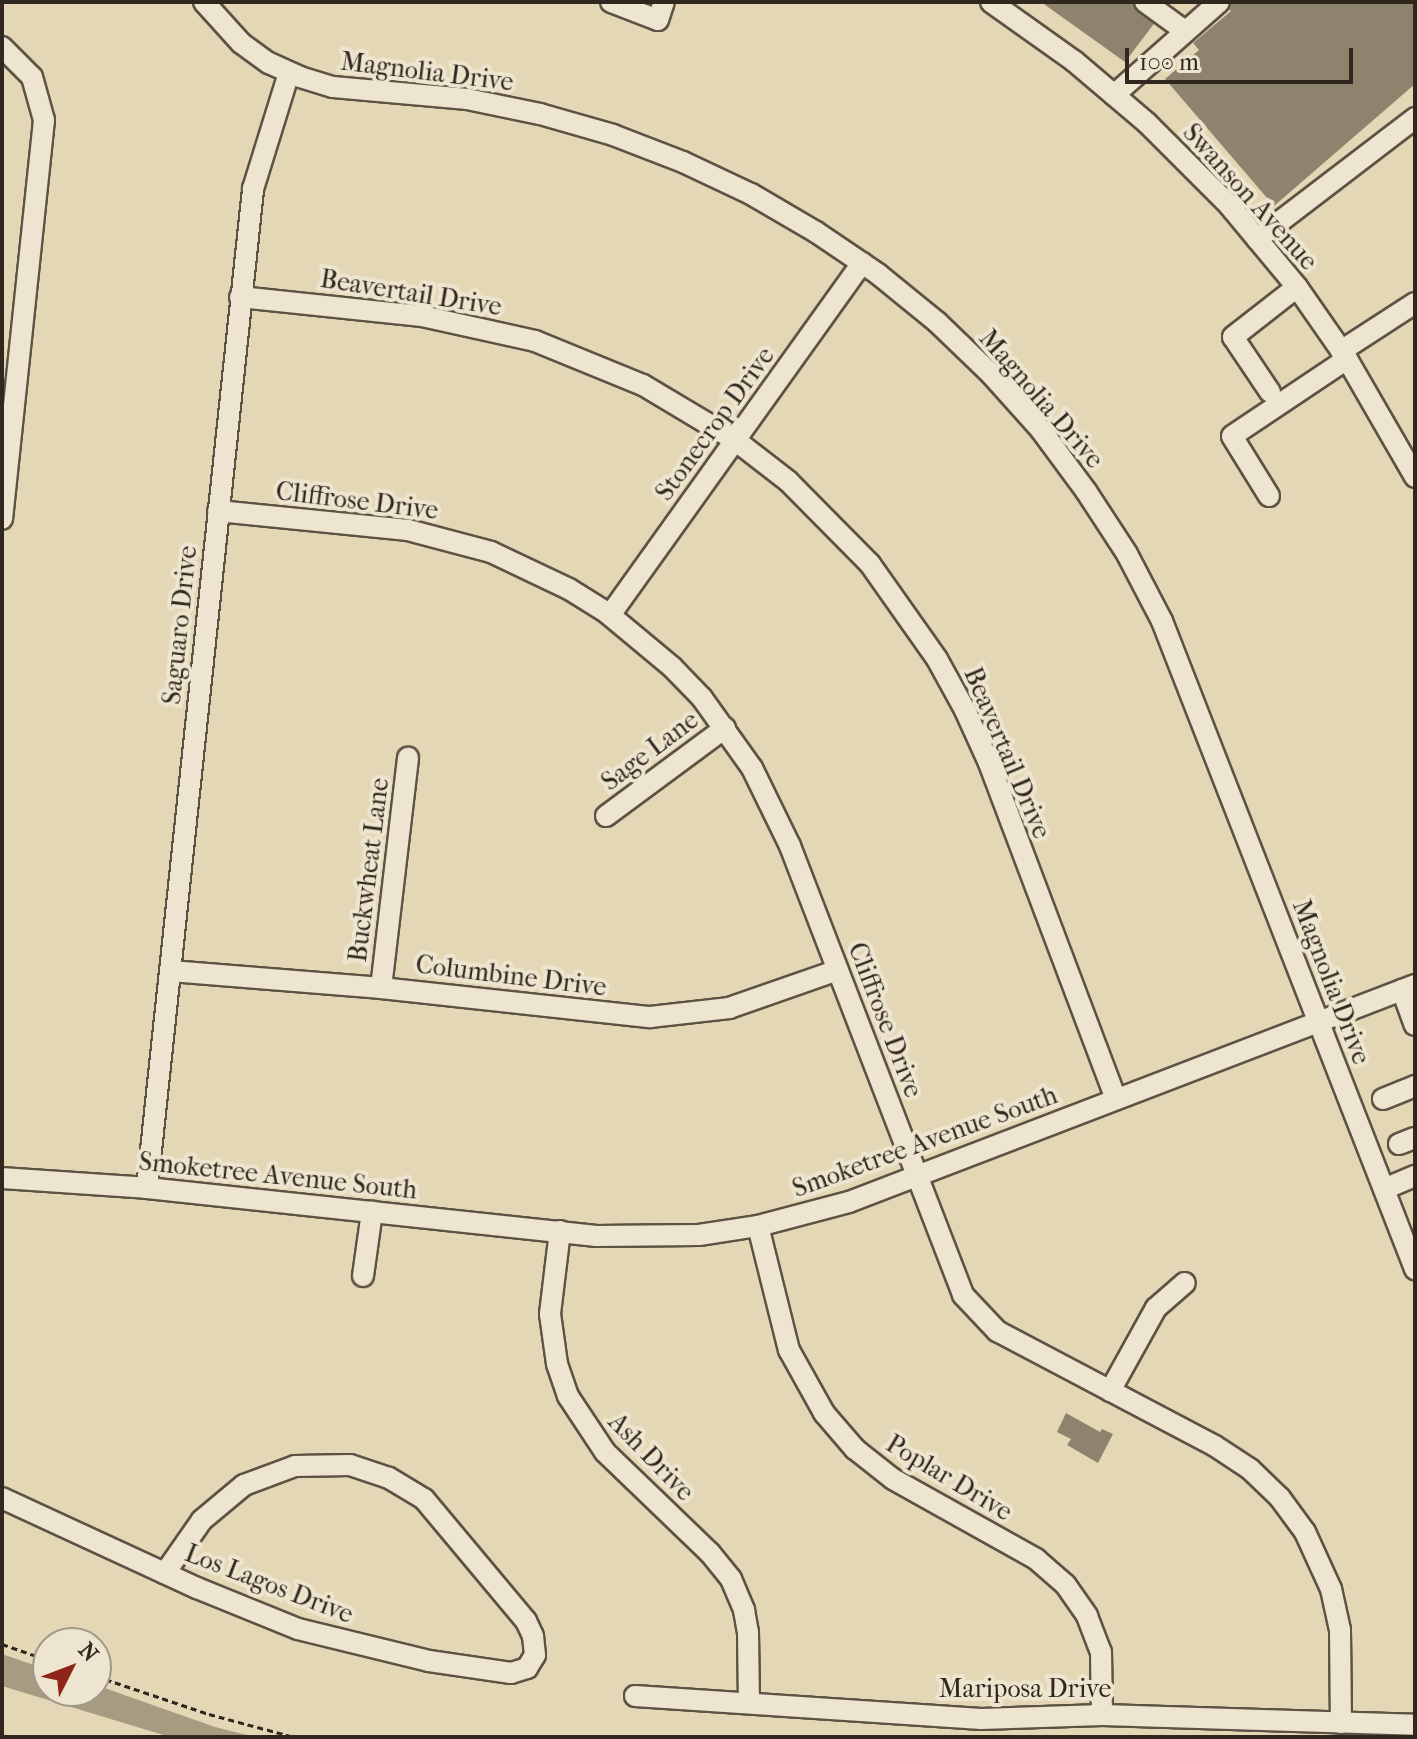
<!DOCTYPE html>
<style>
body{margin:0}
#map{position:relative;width:1417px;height:1739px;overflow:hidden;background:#e4d7b5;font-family:"IM FELL French Canon",serif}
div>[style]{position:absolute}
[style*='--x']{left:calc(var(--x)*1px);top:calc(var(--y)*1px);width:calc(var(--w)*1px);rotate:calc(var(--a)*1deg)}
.water>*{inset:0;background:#a79b82}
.building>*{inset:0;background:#8e836d}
.path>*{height:3px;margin-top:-1.5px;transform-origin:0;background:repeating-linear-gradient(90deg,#30271e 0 6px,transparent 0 10px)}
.roads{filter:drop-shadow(2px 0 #5d5344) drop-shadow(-2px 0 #5d5344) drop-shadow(0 2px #5d5344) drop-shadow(0 -2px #5d5344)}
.minor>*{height:20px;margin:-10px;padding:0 10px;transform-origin:10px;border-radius:10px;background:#ede5cf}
span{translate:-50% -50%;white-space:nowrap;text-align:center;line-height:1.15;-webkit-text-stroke:8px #ede5cf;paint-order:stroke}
.street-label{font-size:26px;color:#30271e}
.frame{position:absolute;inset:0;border:4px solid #30271e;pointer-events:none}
.north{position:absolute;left:32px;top:1627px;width:80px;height:80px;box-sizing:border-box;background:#ede5cf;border:2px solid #a19988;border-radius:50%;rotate:48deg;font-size:22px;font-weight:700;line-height:32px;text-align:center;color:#30271e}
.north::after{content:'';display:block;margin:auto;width:28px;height:36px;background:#8f2418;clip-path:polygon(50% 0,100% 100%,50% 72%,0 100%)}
.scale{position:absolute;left:1125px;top:48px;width:228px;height:36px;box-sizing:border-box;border:4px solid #30271e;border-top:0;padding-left:10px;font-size:24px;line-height:28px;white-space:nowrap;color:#30271e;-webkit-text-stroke:6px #ede5cf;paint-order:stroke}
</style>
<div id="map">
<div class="water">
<i style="clip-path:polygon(2px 1654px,48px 1670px,48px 1691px,96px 1691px,96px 1685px,215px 1727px,255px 1737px,170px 1737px,2px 1686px)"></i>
</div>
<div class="building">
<i style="clip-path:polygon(1041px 2px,1130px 2px,1156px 21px,1125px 62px)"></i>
<i style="clip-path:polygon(1230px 2px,1415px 2px,1415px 84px,1274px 206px,1165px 79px,1199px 50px,1193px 43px,1231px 11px,1226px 6px)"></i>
<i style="clip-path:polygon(1066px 1413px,1100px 1432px,1102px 1429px,1113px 1434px,1098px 1463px,1067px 1445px,1071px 1439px,1057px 1432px)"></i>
</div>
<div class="path">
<i style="--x:2;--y:1644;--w:49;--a:19.2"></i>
<i style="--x:96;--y:1676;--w:119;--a:18.6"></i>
<i style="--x:209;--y:1714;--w:88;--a:15.1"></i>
</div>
<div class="roads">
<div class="minor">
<i style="--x:204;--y:2;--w:55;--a:47.9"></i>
<i style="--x:241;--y:43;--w:34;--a:36"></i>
<i style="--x:269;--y:63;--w:34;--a:24"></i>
<i style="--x:300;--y:77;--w:34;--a:17"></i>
<i style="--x:333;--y:87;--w:135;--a:5.1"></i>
<i style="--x:467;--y:99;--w:75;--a:11.6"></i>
<i style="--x:540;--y:114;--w:76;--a:16"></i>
<i style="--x:613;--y:135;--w:75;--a:21.1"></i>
<i style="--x:683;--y:162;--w:75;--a:25.2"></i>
<i style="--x:751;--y:194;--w:75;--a:30.3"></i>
<i style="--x:816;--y:232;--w:75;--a:34.1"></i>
<i style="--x:878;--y:274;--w:76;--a:39.1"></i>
<i style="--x:937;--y:322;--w:75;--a:43.9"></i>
<i style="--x:991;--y:374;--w:75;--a:48.2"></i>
<i style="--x:1041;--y:430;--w:76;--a:53.6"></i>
<i style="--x:1086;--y:491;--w:75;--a:56.9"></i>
<i style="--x:1127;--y:554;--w:76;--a:62.4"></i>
<i style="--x:1162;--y:621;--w:696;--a:68.67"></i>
<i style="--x:611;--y:2;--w:50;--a:21"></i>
<i style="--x:658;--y:20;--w:19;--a:-72"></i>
<i style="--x:991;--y:2;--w:102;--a:35.4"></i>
<i style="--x:1074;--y:61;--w:96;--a:40.3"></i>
<i style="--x:1147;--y:123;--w:116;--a:45"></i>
<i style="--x:1229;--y:205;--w:107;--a:50.3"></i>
<i style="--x:1297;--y:287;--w:88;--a:55.2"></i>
<i style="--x:1347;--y:359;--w:136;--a:60"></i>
<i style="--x:1145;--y:2;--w:49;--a:35.9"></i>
<i style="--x:2;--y:47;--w:42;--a:45"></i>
<i style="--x:32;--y:77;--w:45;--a:74.4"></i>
<i style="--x:44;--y:120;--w:401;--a:96"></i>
<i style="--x:1114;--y:95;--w:140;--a:-41.5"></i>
<i style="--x:1257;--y:239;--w:199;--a:-37.4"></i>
<i style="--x:240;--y:297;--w:183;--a:6"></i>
<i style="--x:422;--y:316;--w:116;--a:12.5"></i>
<i style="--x:535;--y:341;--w:117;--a:22.2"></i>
<i style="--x:643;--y:385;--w:107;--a:30.9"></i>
<i style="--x:735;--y:440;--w:67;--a:37.7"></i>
<i style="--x:788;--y:481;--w:117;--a:45.3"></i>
<i style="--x:870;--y:564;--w:116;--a:54.8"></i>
<i style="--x:937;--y:659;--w:58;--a:61.2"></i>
<i style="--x:965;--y:710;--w:58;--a:65.6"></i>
<i style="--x:989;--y:763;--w:359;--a:69.3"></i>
<i style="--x:1341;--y:351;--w:88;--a:-33"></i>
<i style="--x:1270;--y:392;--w:66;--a:-123.9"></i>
<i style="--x:1233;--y:337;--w:81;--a:-38"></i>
<i style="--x:1269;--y:496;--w:70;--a:-121.7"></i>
<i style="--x:1232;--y:436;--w:138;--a:-33.8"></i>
<i style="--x:218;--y:511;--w:191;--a:5.7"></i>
<i style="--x:408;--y:530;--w:86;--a:14.8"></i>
<i style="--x:491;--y:552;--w:86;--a:25.4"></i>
<i style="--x:569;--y:589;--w:44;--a:31.9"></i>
<i style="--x:606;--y:612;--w:86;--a:39.8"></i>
<i style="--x:672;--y:667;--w:43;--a:45.9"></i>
<i style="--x:702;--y:698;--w:86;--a:54.5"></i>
<i style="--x:752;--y:768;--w:87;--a:64"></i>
<i style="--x:790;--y:846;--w:481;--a:68.9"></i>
<i style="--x:963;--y:1295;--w:50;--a:46.6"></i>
<i style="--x:997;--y:1331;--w:246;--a:27.8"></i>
<i style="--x:1215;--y:1446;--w:42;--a:33.3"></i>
<i style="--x:1250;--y:1469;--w:42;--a:44"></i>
<i style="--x:1280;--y:1498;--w:42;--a:53.7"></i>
<i style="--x:1305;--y:1532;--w:63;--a:65.5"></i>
<i style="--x:1331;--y:1589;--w:42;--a:77.6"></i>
<i style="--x:1340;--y:1630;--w:93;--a:89.4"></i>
<i style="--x:610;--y:615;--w:433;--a:-54.4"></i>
<i style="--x:606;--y:816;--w:148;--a:-36.5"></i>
<i style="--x:171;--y:971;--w:211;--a:4.6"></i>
<i style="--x:381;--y:988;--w:271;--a:6.2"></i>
<i style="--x:650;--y:1017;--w:80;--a:-6.5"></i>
<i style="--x:729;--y:1008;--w:115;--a:-19.2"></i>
<i style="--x:381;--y:988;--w:232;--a:-83.3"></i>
<i style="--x:1402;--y:990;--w:37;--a:70"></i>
<i style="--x:1383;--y:1099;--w:35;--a:-22"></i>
<i style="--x:1399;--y:1144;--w:17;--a:-21"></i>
<i style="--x:2;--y:1178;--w:145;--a:3.9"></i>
<i style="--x:147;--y:1188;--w:452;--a:6.1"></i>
<i style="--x:596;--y:1236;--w:103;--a:-0.6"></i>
<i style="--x:699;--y:1235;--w:60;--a:-8.7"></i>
<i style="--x:758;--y:1226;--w:94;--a:-14.8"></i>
<i style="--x:849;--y:1202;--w:606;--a:-20.98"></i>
<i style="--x:147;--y:1188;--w:1005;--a:-83.94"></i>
<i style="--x:253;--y:189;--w:121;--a:-72.8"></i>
<i style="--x:1384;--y:1189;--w:34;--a:-23"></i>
<i style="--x:758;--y:1226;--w:128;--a:76"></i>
<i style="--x:789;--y:1350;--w:72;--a:60.9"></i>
<i style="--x:824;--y:1413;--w:48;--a:49.3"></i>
<i style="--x:855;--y:1449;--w:48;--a:38.3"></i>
<i style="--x:893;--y:1479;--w:164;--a:29.2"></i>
<i style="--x:1036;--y:1559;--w:38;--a:41"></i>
<i style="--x:1065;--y:1584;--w:39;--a:55"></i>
<i style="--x:1087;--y:1616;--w:39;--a:69"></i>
<i style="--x:1101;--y:1652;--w:63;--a:89.1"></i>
<i style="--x:560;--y:1231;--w:84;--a:96.9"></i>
<i style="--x:550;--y:1314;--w:50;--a:82"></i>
<i style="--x:557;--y:1364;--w:34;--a:71"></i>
<i style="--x:568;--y:1396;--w:67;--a:56.5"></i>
<i style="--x:605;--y:1452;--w:146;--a:43.9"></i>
<i style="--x:710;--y:1553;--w:33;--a:51"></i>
<i style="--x:731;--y:1579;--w:34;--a:67"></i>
<i style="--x:744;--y:1610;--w:22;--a:80"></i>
<i style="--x:748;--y:1632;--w:70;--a:89.2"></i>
<i style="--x:363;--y:1276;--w:65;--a:-82"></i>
<i style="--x:1110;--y:1391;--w:95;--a:-61"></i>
<i style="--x:1156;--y:1308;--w:38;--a:-41"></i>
<i style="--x:2;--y:1498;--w:215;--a:24.8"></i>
<i style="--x:197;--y:1588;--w:109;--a:22.1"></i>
<i style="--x:298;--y:1629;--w:135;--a:13.7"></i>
<i style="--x:429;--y:1661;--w:83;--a:8.3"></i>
<i style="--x:511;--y:1673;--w:17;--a:-17"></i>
<i style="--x:527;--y:1668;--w:15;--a:-58"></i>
<i style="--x:535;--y:1655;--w:19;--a:-96"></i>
<i style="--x:533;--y:1636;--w:17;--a:-115"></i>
<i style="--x:526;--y:1621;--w:159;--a:-129.9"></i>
<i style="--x:424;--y:1499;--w:41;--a:-149"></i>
<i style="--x:389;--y:1478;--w:41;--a:-161.6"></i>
<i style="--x:350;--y:1465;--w:55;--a:179"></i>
<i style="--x:295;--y:1466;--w:54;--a:159.6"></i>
<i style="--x:244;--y:1485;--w:55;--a:140.2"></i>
<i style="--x:202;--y:1520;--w:65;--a:124.9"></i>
<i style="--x:635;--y:1696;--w:347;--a:3.8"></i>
<i style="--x:981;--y:1719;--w:121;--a:-1.9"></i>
<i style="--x:1102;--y:1715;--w:313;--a:1.8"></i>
</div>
</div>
<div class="street-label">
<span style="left:427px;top:72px;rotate:7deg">Magnolia Drive</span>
<span style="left:1250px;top:197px;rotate:48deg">Swanson Avenue</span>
<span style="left:411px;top:293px;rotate:9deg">Beavertail Drive</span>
<span style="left:1041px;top:399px;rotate:49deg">Magnolia Drive</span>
<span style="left:715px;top:424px;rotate:-54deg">Stonecrop Drive</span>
<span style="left:357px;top:501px;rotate:7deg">Cliffrose Drive</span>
<span style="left:180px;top:625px;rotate:-84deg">Saguaro Drive</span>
<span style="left:650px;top:751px;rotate:-37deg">Sage Lane</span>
<span style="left:1007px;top:753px;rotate:67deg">Beavertail Drive</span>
<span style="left:369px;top:870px;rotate:-83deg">Buckwheat Lane</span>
<span style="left:511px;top:976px;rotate:7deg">Columbine Drive</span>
<span style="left:1331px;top:982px;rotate:69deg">Magnolia Drive</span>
<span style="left:885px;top:1020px;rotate:69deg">Cliffrose Drive</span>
<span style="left:925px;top:1142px;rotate:-20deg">Smoketree Avenue South</span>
<span style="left:278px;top:1176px;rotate:6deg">Smoketree Avenue South</span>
<span style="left:651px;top:1457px;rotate:46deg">Ash Drive</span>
<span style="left:949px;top:1478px;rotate:31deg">Poplar Drive</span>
<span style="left:269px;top:1584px;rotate:21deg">Los Lagos Drive</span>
<span style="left:1025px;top:1689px">Mariposa Drive</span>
</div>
<div class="frame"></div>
<div class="north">N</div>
<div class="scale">100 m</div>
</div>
